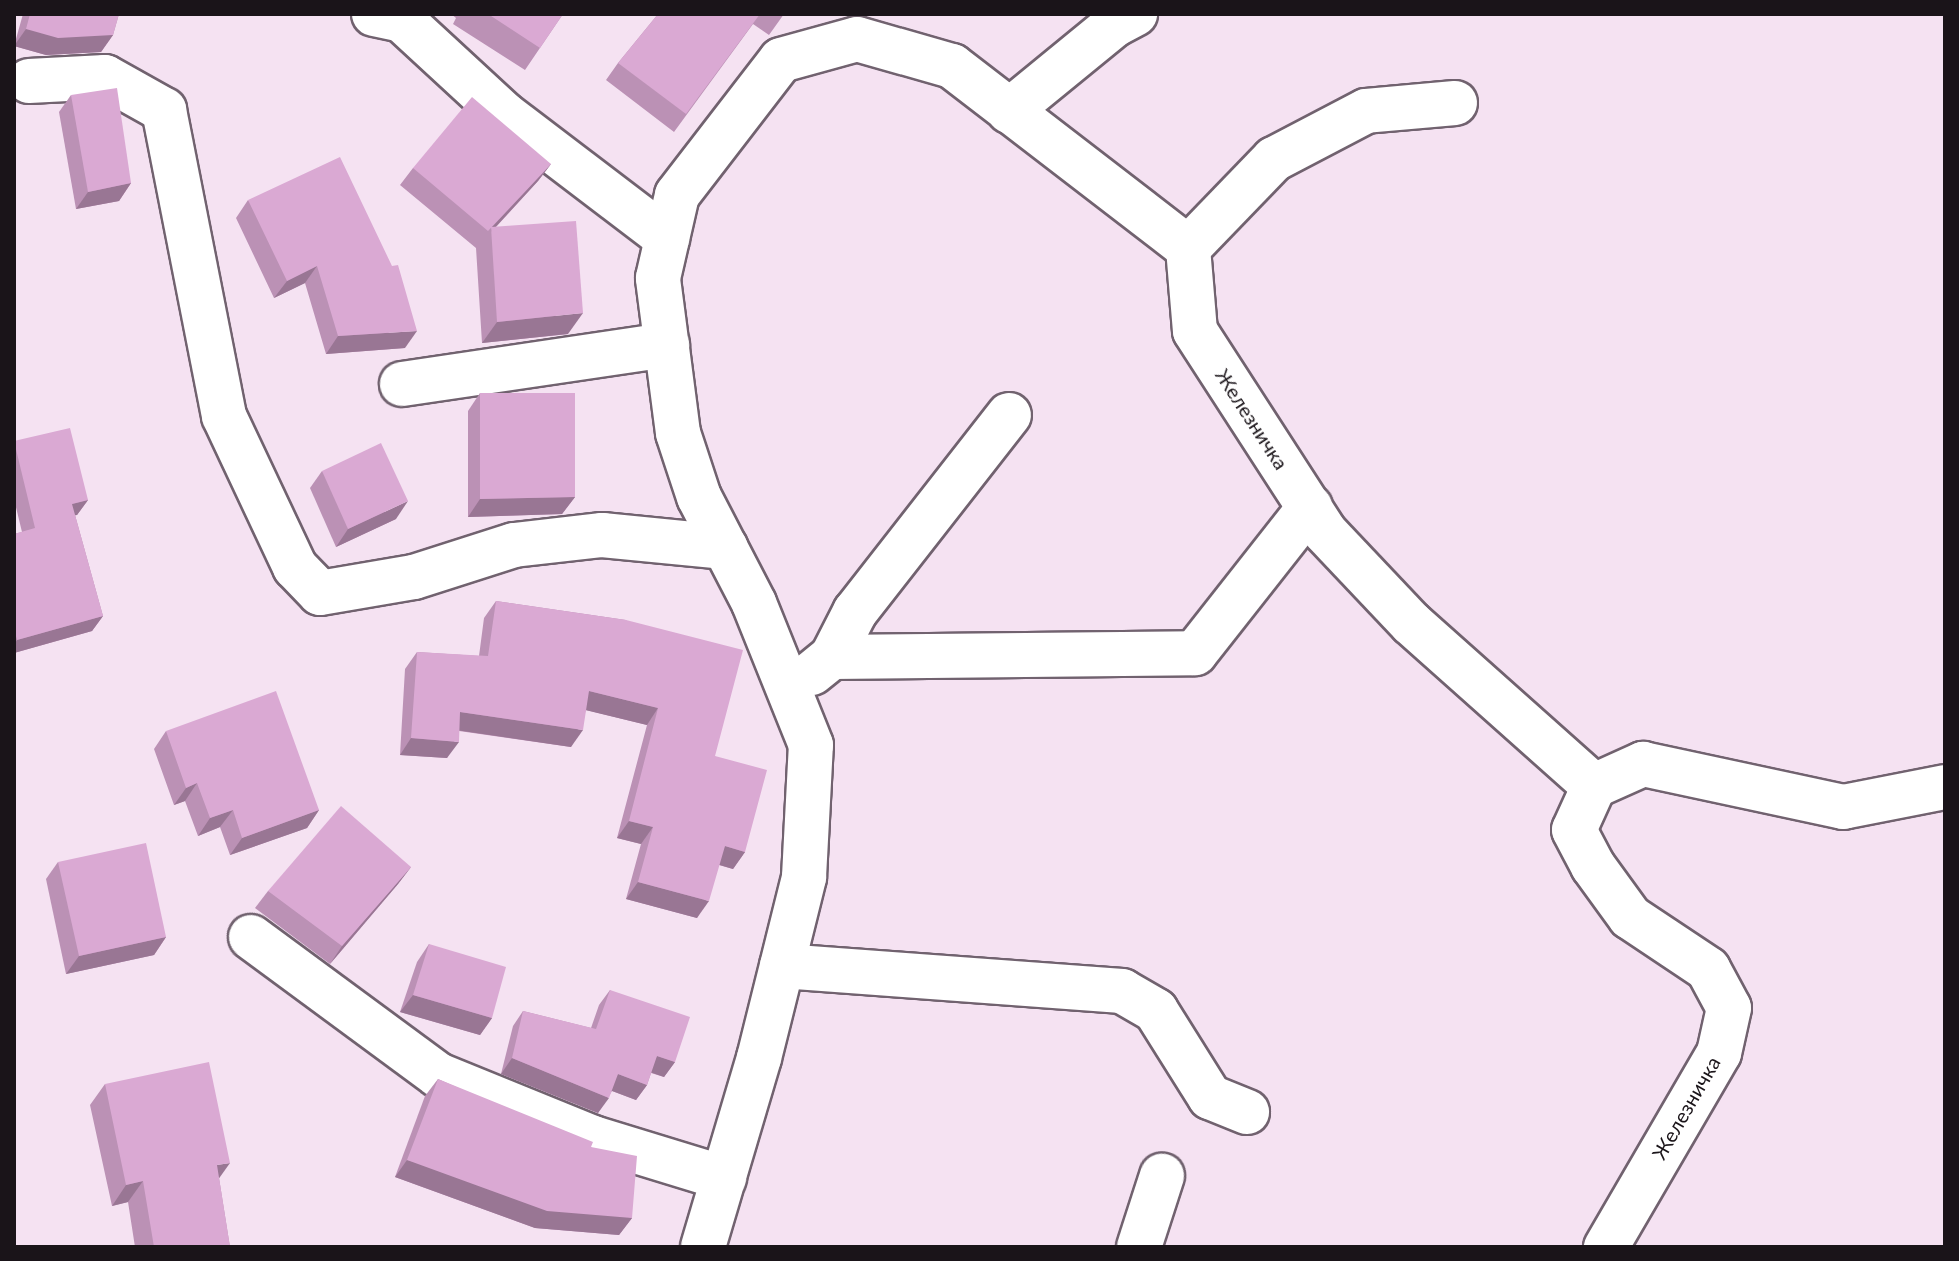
<!DOCTYPE html>
<meta charset="utf-8">
<style>
body{margin:0}
#map{position:relative;width:1959px;height:1261px;overflow:hidden;background:#f5e2f2;font-family:Lato,sans-serif}
div>[style]{position:absolute}
[style*='--x']{left:calc(var(--x)*1px);top:calc(var(--y)*1px);width:calc(var(--w)*1px);rotate:calc(var(--a)*1deg)}
.roads{filter:drop-shadow(2px 0 #71626f) drop-shadow(-2px 0 #71626f) drop-shadow(0 2px #71626f) drop-shadow(0 -2px #71626f)}
.street>*{height:44px;margin:-22px;padding:0 22px;transform-origin:22px;border-radius:22px;background:#fff}
.wall>*{inset:0;background:#bb91b5}
.shaded-wall>*{inset:0;background:#997694}
.building>*{inset:0;background:#daa9d3}
span{translate:-50% -50%;white-space:nowrap;text-align:center;line-height:1.15;-webkit-text-stroke:6px #fff;paint-order:stroke}
.street-label{font-size:20px;color:#1a1419}
.frame{position:absolute;inset:0;border:16px solid #1a1419;pointer-events:none}
</style>
<div id="map">
<div class="roads">
<div class="street">
<i style="--x:374;--y:14;--w:29;--a:12"></i>
<i style="--x:402;--y:20;--w:139;--a:42.7"></i>
<i style="--x:504;--y:114;--w:205;--a:37.3"></i>
<i style="--x:29;--y:81;--w:76;--a:-3"></i>
<i style="--x:105;--y:77;--w:68;--a:29.2"></i>
<i style="--x:164;--y:110;--w:312;--a:78.9"></i>
<i style="--x:224;--y:416;--w:167;--a:64.8"></i>
<i style="--x:295;--y:567;--w:36;--a:46"></i>
<i style="--x:320;--y:593;--w:95;--a:-9.7"></i>
<i style="--x:414;--y:577;--w:105;--a:-17.7"></i>
<i style="--x:514;--y:545;--w:89;--a:-6.5"></i>
<i style="--x:602;--y:535;--w:124;--a:5.6"></i>
<i style="--x:1455;--y:103;--w:89;--a:174.9"></i>
<i style="--x:1366;--y:111;--w:104;--a:152.4"></i>
<i style="--x:1274;--y:159;--w:124;--a:134"></i>
<i style="--x:1188;--y:248;--w:83;--a:85.2"></i>
<i style="--x:1195;--y:331;--w:239;--a:57.1"></i>
<i style="--x:1325;--y:532;--w:125;--a:46.6"></i>
<i style="--x:1411;--y:623;--w:245;--a:41.7"></i>
<i style="--x:1594;--y:786;--w:54;--a:-24.2"></i>
<i style="--x:1643;--y:764;--w:205;--a:12.1"></i>
<i style="--x:1843;--y:807;--w:104;--a:-11.1"></i>
<i style="--x:1009;--y:111;--w:136;--a:-39.3"></i>
<i style="--x:1114;--y:25;--w:24;--a:-28"></i>
<i style="--x:402;--y:384;--w:268;--a:-8.4"></i>
<i style="--x:832;--y:657;--w:363;--a:-0.6"></i>
<i style="--x:1195;--y:653;--w:186;--a:-51.8"></i>
<i style="--x:812;--y:673;--w:26;--a:-39"></i>
<i style="--x:832;--y:657;--w:51;--a:-62.9"></i>
<i style="--x:855;--y:612;--w:250;--a:-52"></i>
<i style="--x:1594;--y:786;--w:48;--a:114.4"></i>
<i style="--x:1574;--y:830;--w:41;--a:62.2"></i>
<i style="--x:1593;--y:866;--w:63;--a:54"></i>
<i style="--x:1630;--y:917;--w:94;--a:33.7"></i>
<i style="--x:1708;--y:969;--w:44;--a:61.7"></i>
<i style="--x:1729;--y:1008;--w:46;--a:102.5"></i>
<i style="--x:1719;--y:1053;--w:225;--a:120.2"></i>
<i style="--x:251;--y:937;--w:232;--a:36.4"></i>
<i style="--x:438;--y:1075;--w:167;--a:22.1"></i>
<i style="--x:593;--y:1138;--w:137;--a:17"></i>
<i style="--x:782;--y:966;--w:341;--a:4.2"></i>
<i style="--x:1122;--y:991;--w:39;--a:30"></i>
<i style="--x:1156;--y:1011;--w:102;--a:57.9"></i>
<i style="--x:1210;--y:1097;--w:40;--a:22"></i>
<i style="--x:703;--y:1247;--w:197;--a:-73.5"></i>
<i style="--x:759;--y:1058;--w:187;--a:-76"></i>
<i style="--x:804;--y:877;--w:132;--a:-87"></i>
<i style="--x:811;--y:745;--w:153;--a:-111.9"></i>
<i style="--x:754;--y:603;--w:119;--a:-117.4"></i>
<i style="--x:699;--y:497;--w:67;--a:-108.2"></i>
<i style="--x:678;--y:433;--w:156;--a:-97.4"></i>
<i style="--x:658;--y:278;--w:85;--a:-77.1"></i>
<i style="--x:677;--y:195;--w:170;--a:-52.4"></i>
<i style="--x:781;--y:60;--w:79;--a:-15.4"></i>
<i style="--x:857;--y:39;--w:99;--a:15.9"></i>
<i style="--x:952;--y:66;--w:298;--a:37.6"></i>
<i style="--x:1139;--y:1247;--w:75;--a:-72.1"></i>
</div>
</div>
<div class="wall">
<i style="clip-path:polygon(23px 14px,119px 14px,113px 35px,101px 52px,46px 55px,14px 46px)"></i>
<i style="clip-path:polygon(451px 14px,563px 14px,525px 70px,453px 24px,456px 18px)"></i>
<i style="clip-path:polygon(658px 14px,784px 14px,769px 35px,753px 24px,674px 132px,606px 80px,618px 63px)"></i>
<i style="clip-path:polygon(71px 95px,131px 183px,119px 201px,76px 209px,59px 112px)"></i>
<i style="clip-path:polygon(551px 164px,538px 181px,496px 227px,568px 334px,482px 343px,476px 248px,400px 185px,413px 168px)"></i>
<i style="clip-path:polygon(248px 200px,405px 348px,326px 354px,305px 283px,274px 298px,236px 218px)"></i>
<i style="clip-path:polygon(480px 393px,575px 497px,562px 514px,468px 517px,468px 411px)"></i>
<i style="clip-path:polygon(14px 441px,88px 500px,77px 515px,75px 515px,103px 616px,92px 631px,14px 653px,14px 534px,22px 532px,14px 499px)"></i>
<i style="clip-path:polygon(322px 471px,396px 519px,336px 547px,310px 488px)"></i>
<i style="clip-path:polygon(496px 601px,626px 620px,715px 756px,745px 852px,733px 869px,719px 865px,697px 918px,626px 899px,641px 844px,617px 838px,647px 725px,586px 710px,571px 747px,459px 731px,447px 758px,400px 755px,405px 669px,417px 652px,479px 656px,484px 618px)"></i>
<i style="clip-path:polygon(166px 731px,319px 810px,307px 828px,230px 855px,220px 827px,198px 836px,185px 801px,174px 805px,154px 749px)"></i>
<i style="clip-path:polygon(58px 862px,166px 937px,154px 955px,66px 974px,46px 879px)"></i>
<i style="clip-path:polygon(411px 867px,398px 884px,330px 964px,255px 908px,268px 891px)"></i>
<i style="clip-path:polygon(429px 944px,492px 1018px,480px 1035px,400px 1012px,417px 962px)"></i>
<i style="clip-path:polygon(610px 990px,675px 1062px,664px 1077px,651px 1073px,647px 1085px,636px 1100px,612px 1091px,598px 1113px,501px 1074px,513px 1026px,523px 1011px,591px 1028px,599px 1005px)"></i>
<i style="clip-path:polygon(438px 1079px,591px 1147px,632px 1218px,619px 1235px,535px 1228px,395px 1177px,425px 1096px)"></i>
<i style="clip-path:polygon(105px 1084px,219px 1178px,230px 1247px,135px 1247px,128px 1202px,112px 1206px,90px 1105px)"></i>
</div>
<div class="shaded-wall">
<i style="clip-path:polygon(26px 29px,113px 35px,101px 52px,46px 55px,14px 46px)"></i>
<i style="clip-path:polygon(551px 164px,538px 181px,491px 232px,491px 228px)"></i>
<i style="clip-path:polygon(131px 183px,119px 201px,76px 209px,88px 192px)"></i>
<i style="clip-path:polygon(317px 266px,305px 283px,274px 298px,287px 281px)"></i>
<i style="clip-path:polygon(583px 313px,568px 334px,482px 343px,497px 322px)"></i>
<i style="clip-path:polygon(417px 331px,405px 348px,326px 354px,338px 336px)"></i>
<i style="clip-path:polygon(575px 497px,562px 514px,468px 517px,480px 499px)"></i>
<i style="clip-path:polygon(88px 500px,77px 515px,61px 518px,72px 504px)"></i>
<i style="clip-path:polygon(408px 501px,396px 519px,336px 547px,348px 529px)"></i>
<i style="clip-path:polygon(103px 616px,92px 631px,14px 653px,14px 645px,17px 640px)"></i>
<i style="clip-path:polygon(589px 691px,658px 708px,647px 725px,577px 708px)"></i>
<i style="clip-path:polygon(460px 712px,583px 730px,571px 747px,449px 729px)"></i>
<i style="clip-path:polygon(411px 738px,459px 742px,447px 758px,400px 755px)"></i>
<i style="clip-path:polygon(197px 783px,185px 801px,174px 805px,186px 788px)"></i>
<i style="clip-path:polygon(233px 810px,220px 827px,198px 836px,210px 818px)"></i>
<i style="clip-path:polygon(319px 810px,307px 828px,230px 855px,242px 838px)"></i>
<i style="clip-path:polygon(629px 821px,653px 827px,641px 844px,617px 838px)"></i>
<i style="clip-path:polygon(725px 846px,745px 852px,733px 869px,713px 863px)"></i>
<i style="clip-path:polygon(411px 867px,398px 884px,330px 964px,342px 946px)"></i>
<i style="clip-path:polygon(638px 882px,709px 901px,697px 918px,626px 899px)"></i>
<i style="clip-path:polygon(166px 937px,154px 955px,66px 974px,79px 956px)"></i>
<i style="clip-path:polygon(413px 995px,492px 1018px,480px 1035px,400px 1012px)"></i>
<i style="clip-path:polygon(657px 1056px,675px 1062px,664px 1077px,647px 1071px)"></i>
<i style="clip-path:polygon(512px 1058px,609px 1098px,598px 1113px,501px 1074px)"></i>
<i style="clip-path:polygon(618px 1074px,647px 1085px,636px 1100px,607px 1089px)"></i>
<i style="clip-path:polygon(407px 1160px,632px 1218px,619px 1235px,535px 1228px,395px 1177px)"></i>
<i style="clip-path:polygon(230px 1163px,215px 1184px,217px 1165px)"></i>
<i style="clip-path:polygon(143px 1181px,128px 1202px,112px 1206px,126px 1185px)"></i>
</div>
<div class="building">
<i style="clip-path:polygon(30px 14px,119px 14px,113px 35px,58px 38px,26px 29px)"></i>
<i style="clip-path:polygon(488px 14px,563px 14px,540px 48px)"></i>
<i style="clip-path:polygon(658px 14px,760px 14px,686px 114px,618px 63px)"></i>
<i style="clip-path:polygon(117px 88px,131px 183px,88px 192px,71px 95px)"></i>
<i style="clip-path:polygon(472px 97px,551px 164px,488px 231px,413px 168px)"></i>
<i style="clip-path:polygon(340px 157px,392px 266px,398px 265px,417px 331px,338px 336px,317px 266px,287px 281px,248px 200px)"></i>
<i style="clip-path:polygon(576px 221px,583px 313px,497px 322px,491px 227px)"></i>
<i style="clip-path:polygon(480px 393px,575px 393px,575px 497px,480px 499px)"></i>
<i style="clip-path:polygon(70px 428px,88px 500px,72px 504px,103px 616px,17px 640px,14px 629px,14px 534px,35px 528px,14px 441px)"></i>
<i style="clip-path:polygon(381px 443px,408px 501px,348px 529px,322px 471px)"></i>
<i style="clip-path:polygon(496px 601px,626px 620px,743px 650px,715px 756px,767px 770px,745px 852px,725px 846px,709px 901px,638px 882px,653px 827px,629px 821px,658px 708px,589px 691px,583px 730px,460px 712px,459px 742px,411px 738px,417px 652px,488px 656px)"></i>
<i style="clip-path:polygon(276px 691px,319px 810px,242px 838px,233px 810px,210px 818px,197px 783px,186px 788px,166px 731px)"></i>
<i style="clip-path:polygon(341px 806px,411px 867px,342px 946px,268px 891px)"></i>
<i style="clip-path:polygon(146px 843px,166px 937px,79px 956px,58px 862px)"></i>
<i style="clip-path:polygon(429px 944px,506px 967px,492px 1018px,413px 995px)"></i>
<i style="clip-path:polygon(610px 990px,690px 1017px,675px 1062px,657px 1056px,647px 1085px,618px 1074px,609px 1098px,512px 1058px,523px 1011px,596px 1029px)"></i>
<i style="clip-path:polygon(209px 1062px,230px 1163px,217px 1165px,230px 1247px,154px 1247px,143px 1181px,126px 1185px,105px 1084px)"></i>
<i style="clip-path:polygon(438px 1079px,593px 1142px,591px 1147px,637px 1156px,632px 1218px,547px 1211px,407px 1160px)"></i>
</div>
<div class="street-label">
<span style="left:1252px;top:419px;rotate:57deg">Железничка</span>
<span style="left:1686px;top:1108px;rotate:-60deg">Железничка</span>
</div>
<div class="frame"></div>
</div>
